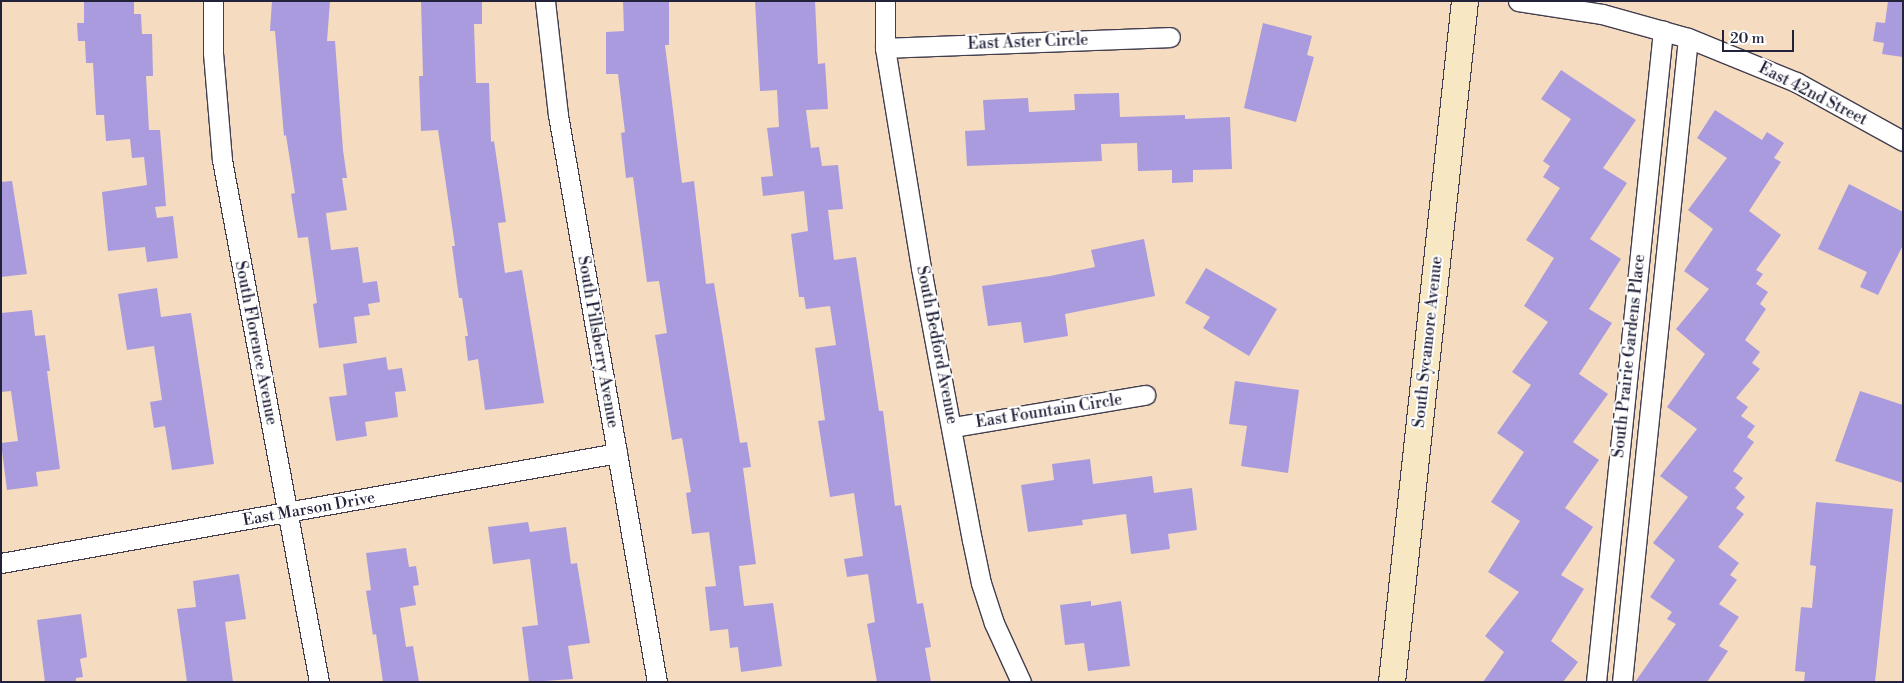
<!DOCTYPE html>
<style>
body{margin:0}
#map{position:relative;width:1904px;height:683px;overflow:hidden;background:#f5dbbf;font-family:"Libre Bodoni",serif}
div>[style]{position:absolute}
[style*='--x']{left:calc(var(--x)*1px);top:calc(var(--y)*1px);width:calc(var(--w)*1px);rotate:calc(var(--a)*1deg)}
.building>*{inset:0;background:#aa9bde}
.roads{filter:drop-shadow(1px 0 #423e4f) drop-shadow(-1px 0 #423e4f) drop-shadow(0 1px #423e4f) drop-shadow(0 -1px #423e4f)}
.minor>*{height:19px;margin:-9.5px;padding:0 9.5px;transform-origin:9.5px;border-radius:9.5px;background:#fff}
.secondary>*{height:26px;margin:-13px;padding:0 13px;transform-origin:13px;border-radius:13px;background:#f7e8c3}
span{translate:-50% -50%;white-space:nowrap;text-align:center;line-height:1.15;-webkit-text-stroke:4px #fff;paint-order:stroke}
.street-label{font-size:16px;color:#22223b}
.frame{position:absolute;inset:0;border:2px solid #22223b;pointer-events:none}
.scale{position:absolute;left:1722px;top:30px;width:72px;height:22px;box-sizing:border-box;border:2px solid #22223b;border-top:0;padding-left:6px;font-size:15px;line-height:18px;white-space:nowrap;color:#22223b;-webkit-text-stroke:4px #fff;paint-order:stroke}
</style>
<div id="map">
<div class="building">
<i style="clip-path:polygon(84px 1px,134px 1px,134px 14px,141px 14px,142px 34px,152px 34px,153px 76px,146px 76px,149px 130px,160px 130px,166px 206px,155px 207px,157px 218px,173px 216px,178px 258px,147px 262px,145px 247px,108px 251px,102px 192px,147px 185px,144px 157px,132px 158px,130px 139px,106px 141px,104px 115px,96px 115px,93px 63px,86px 63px,85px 41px,78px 41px,77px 23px,84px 23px)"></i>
<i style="clip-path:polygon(272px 1px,330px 1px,327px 41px,335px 41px,343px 150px,347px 178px,342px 178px,347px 210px,326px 213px,331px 250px,358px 247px,363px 283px,377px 281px,380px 302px,368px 304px,370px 315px,354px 317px,357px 343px,319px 348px,313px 304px,317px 303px,308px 237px,298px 238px,291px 194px,295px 193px,286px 135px,284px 136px,275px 31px,270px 31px)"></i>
<i style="clip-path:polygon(421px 1px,482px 1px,482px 24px,474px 24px,476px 83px,489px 83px,491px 142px,494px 141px,506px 222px,498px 223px,505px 273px,522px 270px,544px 403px,485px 410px,478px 359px,468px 361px,465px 336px,468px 336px,462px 298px,459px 298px,452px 246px,455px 246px,438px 130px,421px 131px,419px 76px,423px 76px)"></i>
<i style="clip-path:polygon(623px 1px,669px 1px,669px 45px,665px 45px,682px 183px,694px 181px,706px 284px,714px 283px,740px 443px,747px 442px,751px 467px,743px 468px,756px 564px,739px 566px,744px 606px,773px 603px,782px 666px,741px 672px,738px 647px,730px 648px,728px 629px,710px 631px,705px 587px,716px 586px,709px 532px,692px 534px,686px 493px,691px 492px,682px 438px,672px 440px,655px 335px,667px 333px,659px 281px,647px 282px,633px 177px,626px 178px,621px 133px,625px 132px,618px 74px,606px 74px,606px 32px,624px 31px)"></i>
<i style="clip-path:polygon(755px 1px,815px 1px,818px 64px,825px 63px,828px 109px,806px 110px,811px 148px,819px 147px,822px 166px,838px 165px,843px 209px,828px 210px,834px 260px,856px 257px,879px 411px,883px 411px,895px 506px,901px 505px,917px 604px,923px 603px,931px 647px,925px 648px,931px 682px,877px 682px,867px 624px,875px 622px,868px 574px,847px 577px,844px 559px,863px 556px,854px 493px,830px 497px,818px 421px,825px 420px,815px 348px,836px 345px,830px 306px,806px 309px,804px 297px,799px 297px,791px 234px,808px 231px,804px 191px,763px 196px,761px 177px,773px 176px,767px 128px,779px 127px,777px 90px,760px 91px)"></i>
<i style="clip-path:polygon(1888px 1px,1903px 1px,1903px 57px,1882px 54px,1884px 43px,1873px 41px,1876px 22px,1885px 23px)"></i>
<i style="clip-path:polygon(1263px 23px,1312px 36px,1307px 55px,1314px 57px,1296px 122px,1244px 108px)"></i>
<i style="clip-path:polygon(1561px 70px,1636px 120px,1603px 168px,1627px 183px,1590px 239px,1621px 259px,1589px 309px,1612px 323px,1579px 374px,1608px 394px,1573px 442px,1599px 460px,1565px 508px,1593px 527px,1561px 575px,1584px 589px,1551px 641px,1578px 662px,1563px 682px,1483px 682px,1504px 652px,1485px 636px,1519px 592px,1488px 572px,1520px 521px,1491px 502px,1524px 452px,1497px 433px,1531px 385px,1512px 372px,1548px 322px,1524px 306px,1554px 258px,1526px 240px,1560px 188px,1543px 177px,1550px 166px,1543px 161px,1571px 119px,1541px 99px)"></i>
<i style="clip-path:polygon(1119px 93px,1120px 117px,1185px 115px,1185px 119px,1230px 117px,1232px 169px,1193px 170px,1193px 182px,1172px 183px,1172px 170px,1138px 171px,1137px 143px,1101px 144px,1102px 161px,967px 166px,965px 131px,985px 130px,983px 100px,1028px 98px,1029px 112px,1075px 110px,1074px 94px)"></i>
<i style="clip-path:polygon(1715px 110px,1762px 140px,1767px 132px,1784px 143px,1774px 158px,1781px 162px,1749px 211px,1781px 235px,1756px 270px,1763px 274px,1756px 284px,1768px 292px,1760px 304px,1766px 309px,1745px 340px,1760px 352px,1752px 363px,1760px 369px,1736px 398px,1748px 407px,1741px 416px,1755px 426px,1747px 437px,1754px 442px,1733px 471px,1743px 478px,1735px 488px,1745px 497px,1736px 508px,1744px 514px,1718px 547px,1739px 563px,1730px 575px,1737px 580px,1719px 604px,1739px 617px,1719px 646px,1728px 651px,1707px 682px,1635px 682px,1676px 624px,1667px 619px,1672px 612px,1650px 597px,1675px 560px,1653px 543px,1688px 497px,1660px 476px,1697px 429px,1667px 407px,1705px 354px,1676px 329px,1709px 289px,1684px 271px,1713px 229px,1688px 210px,1727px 158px,1697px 138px)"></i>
<i style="clip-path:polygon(12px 181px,27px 274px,1px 277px,1px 182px)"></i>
<i style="clip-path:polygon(1849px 184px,1903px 212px,1903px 245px,1878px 295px,1860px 287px,1867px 272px,1818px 249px)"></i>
<i style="clip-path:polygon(1144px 239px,1155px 296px,1065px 314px,1068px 336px,1024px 343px,1021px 322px,988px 326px,982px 286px,1050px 276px,1095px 267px,1091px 250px)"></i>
<i style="clip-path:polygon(1206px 268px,1277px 309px,1249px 356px,1203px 328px,1210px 317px,1185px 303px)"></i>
<i style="clip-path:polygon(157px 288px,161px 317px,191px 313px,214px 464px,172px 470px,165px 426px,154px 428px,150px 402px,162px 400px,154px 346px,127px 350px,118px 294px)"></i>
<i style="clip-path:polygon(32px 310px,35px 336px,45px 335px,50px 371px,47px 371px,60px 469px,36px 472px,38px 486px,7px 490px,1px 443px,18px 441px,11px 391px,1px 392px,1px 313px)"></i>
<i style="clip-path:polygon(386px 357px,388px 370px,402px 368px,406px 391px,395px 392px,398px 417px,365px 422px,367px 436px,336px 441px,329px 397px,347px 395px,343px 364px)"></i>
<i style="clip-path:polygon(1235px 381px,1299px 390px,1288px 473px,1241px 466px,1247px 426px,1229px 424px)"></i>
<i style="clip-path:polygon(1860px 391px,1903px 405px,1903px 483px,1835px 461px)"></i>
<i style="clip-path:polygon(1090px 459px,1093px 484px,1152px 476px,1154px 493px,1192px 488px,1197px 530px,1168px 534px,1170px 549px,1131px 554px,1126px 514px,1082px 520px,1083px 525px,1028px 532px,1021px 485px,1054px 480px,1052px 464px)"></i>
<i style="clip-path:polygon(1816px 502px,1893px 509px,1875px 682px,1804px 682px,1805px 672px,1795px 671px,1801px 607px,1812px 608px,1816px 566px,1810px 565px)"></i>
<i style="clip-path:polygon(528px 522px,530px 532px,566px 527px,571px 564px,577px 563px,590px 643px,568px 646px,573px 679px,529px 682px,522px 627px,538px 625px,530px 559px,493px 564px,488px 527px)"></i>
<i style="clip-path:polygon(406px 548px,409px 567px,416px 566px,419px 585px,413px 586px,416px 605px,400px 608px,406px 647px,413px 646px,419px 682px,383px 682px,376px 634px,373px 635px,366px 591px,371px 590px,366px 553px)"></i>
<i style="clip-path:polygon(239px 574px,246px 619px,225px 622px,233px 682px,187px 682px,177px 609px,196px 607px,193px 581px)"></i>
<i style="clip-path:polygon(1091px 601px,1091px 606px,1121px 601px,1130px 666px,1088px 671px,1084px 643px,1065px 645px,1060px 605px)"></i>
<i style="clip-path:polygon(81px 614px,87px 657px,80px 659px,83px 677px,76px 678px,76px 682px,45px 682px,37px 620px)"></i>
</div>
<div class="roads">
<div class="minor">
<i style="--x:213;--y:1;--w:52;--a:90"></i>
<i style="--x:213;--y:53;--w:107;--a:85.2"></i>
<i style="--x:222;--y:160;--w:531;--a:79.47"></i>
<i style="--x:545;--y:1;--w:115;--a:83.5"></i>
<i style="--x:558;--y:115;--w:576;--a:80.1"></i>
<i style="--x:885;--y:1;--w:47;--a:90"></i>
<i style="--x:885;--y:48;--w:223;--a:80.7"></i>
<i style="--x:921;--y:268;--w:277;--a:79.4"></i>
<i style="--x:972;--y:540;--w:44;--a:78.2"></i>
<i style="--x:981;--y:583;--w:42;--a:72"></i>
<i style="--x:994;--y:623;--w:65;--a:65.4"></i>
<i style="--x:1518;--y:1;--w:85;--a:8.8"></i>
<i style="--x:1602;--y:14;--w:89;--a:15.6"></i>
<i style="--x:1688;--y:38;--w:117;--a:22.2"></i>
<i style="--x:1796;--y:82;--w:122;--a:28.9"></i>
<i style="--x:885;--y:48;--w:285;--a:-2.2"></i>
<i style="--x:953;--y:427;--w:195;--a:-9.5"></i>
<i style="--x:1;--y:563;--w:626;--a:-10.12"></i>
<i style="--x:1596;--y:682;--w:655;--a:-84.13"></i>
<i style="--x:1622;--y:682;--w:647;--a:-84.15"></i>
</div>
<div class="secondary">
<i style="--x:1392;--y:682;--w:685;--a:-83.88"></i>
</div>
</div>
<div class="street-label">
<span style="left:1028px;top:42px;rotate:-2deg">East Aster Circle</span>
<span style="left:1813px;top:94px;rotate:27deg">East 42nd Street</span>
<span style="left:598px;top:342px;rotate:80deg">South Pillsberry Avenue</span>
<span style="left:1428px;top:342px;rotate:-84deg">South Sycamore Avenue</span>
<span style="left:256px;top:343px;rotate:79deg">South Florence Avenue</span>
<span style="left:937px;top:345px;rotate:79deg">South Bedford Avenue</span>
<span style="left:1629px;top:356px;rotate:-84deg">South Prairie Gardens Place</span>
<span style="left:1049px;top:411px;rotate:-9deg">East Fountain Circle</span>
<span style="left:309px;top:509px;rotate:-10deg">East Marson Drive</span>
</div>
<div class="frame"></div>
<div class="scale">20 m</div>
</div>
